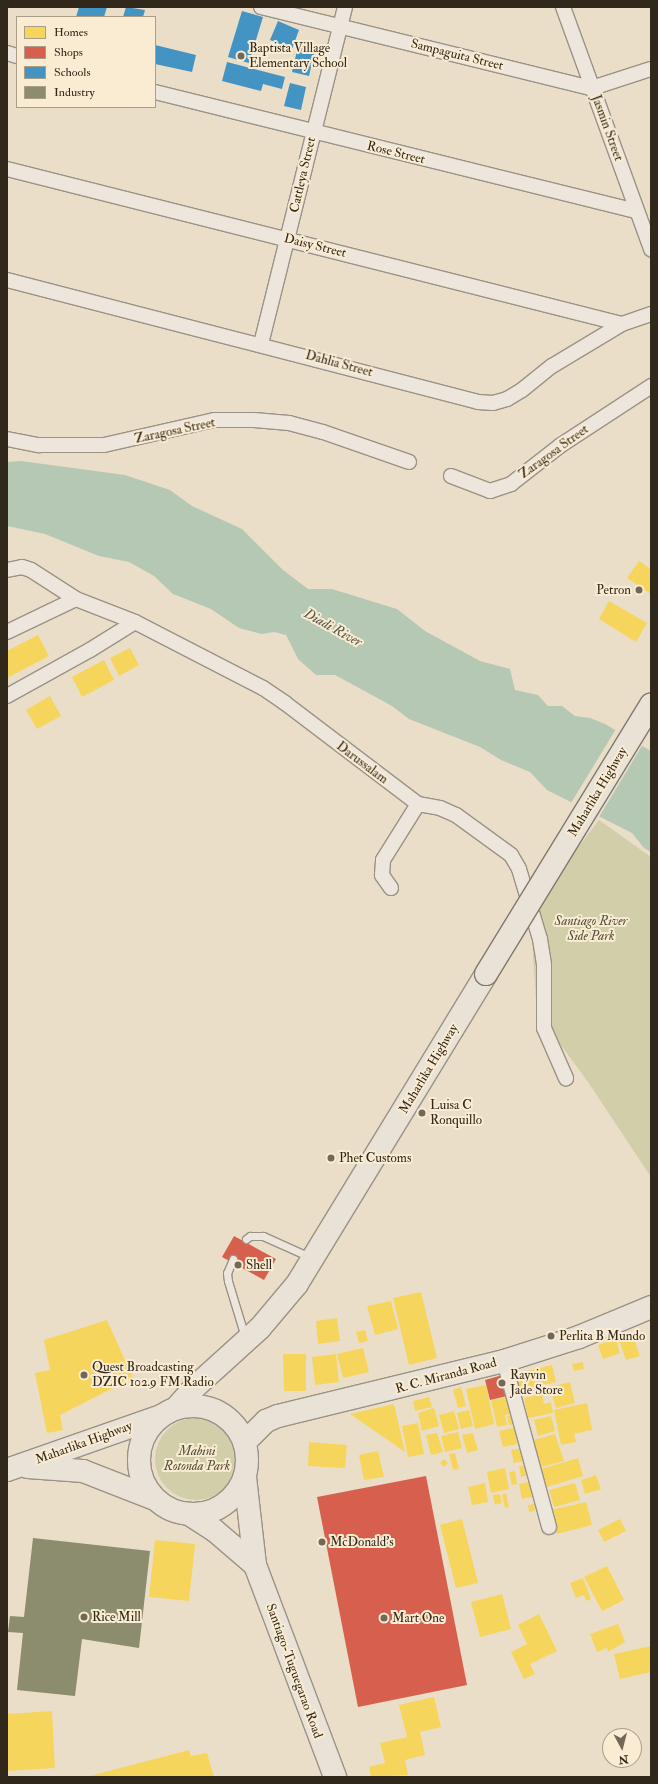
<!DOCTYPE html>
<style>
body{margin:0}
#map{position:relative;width:658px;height:1784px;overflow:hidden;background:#eadec8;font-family:"IM FELL Double Pica",serif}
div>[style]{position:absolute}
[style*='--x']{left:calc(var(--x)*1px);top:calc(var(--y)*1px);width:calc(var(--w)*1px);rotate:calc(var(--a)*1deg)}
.green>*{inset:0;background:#d0cfaa}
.round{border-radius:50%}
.water>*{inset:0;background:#b5c8b4}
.pier>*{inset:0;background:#eadec8}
.homes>*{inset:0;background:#f6d55c}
.shops>*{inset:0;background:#d6604d}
.schools>*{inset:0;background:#4393c3}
.industry>*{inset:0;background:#8c8c6e}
.roads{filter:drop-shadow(1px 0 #9a9285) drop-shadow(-1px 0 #9a9285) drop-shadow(0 1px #9a9285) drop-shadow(0 -1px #9a9285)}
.lane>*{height:7px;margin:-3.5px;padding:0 3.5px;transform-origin:3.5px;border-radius:3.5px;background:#ede6dc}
.street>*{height:14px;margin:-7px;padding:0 7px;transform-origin:7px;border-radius:7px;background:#ede6dc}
.primary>*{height:22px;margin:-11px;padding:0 11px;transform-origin:11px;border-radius:11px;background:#e9e2d6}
.primary>.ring{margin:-11px;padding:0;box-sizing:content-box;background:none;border:22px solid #e9e2d6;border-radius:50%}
.bridges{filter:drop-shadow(1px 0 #80796d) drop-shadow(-1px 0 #80796d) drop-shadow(0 1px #80796d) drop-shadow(0 -1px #80796d)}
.primary-bridge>*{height:22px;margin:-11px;padding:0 11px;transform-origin:11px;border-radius:11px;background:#e9e2d6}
.dots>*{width:11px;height:11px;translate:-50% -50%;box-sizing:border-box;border:2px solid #faecd2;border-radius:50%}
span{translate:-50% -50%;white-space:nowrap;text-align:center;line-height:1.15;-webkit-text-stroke:4px #faecd2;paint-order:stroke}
.poi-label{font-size:13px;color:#31281c}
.left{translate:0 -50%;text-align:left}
.right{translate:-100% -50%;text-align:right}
.street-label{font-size:13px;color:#31281c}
.park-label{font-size:13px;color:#544f39;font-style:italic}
.water-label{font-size:14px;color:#525547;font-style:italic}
.frame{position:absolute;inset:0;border:8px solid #31281c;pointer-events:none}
.legend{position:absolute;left:16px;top:16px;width:140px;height:92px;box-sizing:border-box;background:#faecd2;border:1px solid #aa9e89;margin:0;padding:5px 7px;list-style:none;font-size:12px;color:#31281c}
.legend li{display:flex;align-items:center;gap:8px;height:20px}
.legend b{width:20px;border:1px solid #aa9e89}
.north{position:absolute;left:602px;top:1728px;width:40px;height:40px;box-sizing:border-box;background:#faecd2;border:1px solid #aa9e89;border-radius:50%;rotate:173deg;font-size:11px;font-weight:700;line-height:16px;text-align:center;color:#31281c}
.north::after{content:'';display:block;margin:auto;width:14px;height:18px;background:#726858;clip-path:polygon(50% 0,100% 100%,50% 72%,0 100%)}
</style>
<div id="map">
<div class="green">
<i style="clip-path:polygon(599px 820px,651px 857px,651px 1177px,588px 1082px,541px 1018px,536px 1001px,530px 910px)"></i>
<i class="round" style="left:155px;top:1418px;width:82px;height:82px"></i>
</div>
<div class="water">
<i style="clip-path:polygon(21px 461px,125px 475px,170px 490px,192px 506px,242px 529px,283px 570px,308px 589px,332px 589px,397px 609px,425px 631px,480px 661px,510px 669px,515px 690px,538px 695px,548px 706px,562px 706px,575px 716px,590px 718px,605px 724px,651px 751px,651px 852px,644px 848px,632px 833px,547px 790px,530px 772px,501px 760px,480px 747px,409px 719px,392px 706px,335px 675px,316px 675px,298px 659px,286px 635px,274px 632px,262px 634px,239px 628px,211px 609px,173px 594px,154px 576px,129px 562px,99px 556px,45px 534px,7px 526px,7px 462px)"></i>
</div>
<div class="pier">
<i style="clip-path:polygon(616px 729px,643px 744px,599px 817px,571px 803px)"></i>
</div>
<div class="homes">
<i style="clip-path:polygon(639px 561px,651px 569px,651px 594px,627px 578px)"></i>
<i style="clip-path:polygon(609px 601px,647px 623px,636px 642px,599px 619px)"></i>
<i style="clip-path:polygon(38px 635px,49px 656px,7px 678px,7px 651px)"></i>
<i style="clip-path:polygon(130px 648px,139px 665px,119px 676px,110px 658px)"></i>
<i style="clip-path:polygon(104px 660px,114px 680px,82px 697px,72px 677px)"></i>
<i style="clip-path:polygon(50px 696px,61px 716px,37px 729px,26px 710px)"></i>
<i style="clip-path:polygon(421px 1292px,437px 1358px,409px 1365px,393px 1298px)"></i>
<i style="clip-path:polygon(391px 1301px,398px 1329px,375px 1335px,367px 1306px)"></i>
<i style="clip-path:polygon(337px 1318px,340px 1341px,318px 1344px,316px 1321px)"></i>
<i style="clip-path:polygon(107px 1320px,133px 1378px,60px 1415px,63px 1430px,47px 1433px,35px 1373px,50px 1370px,44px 1340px)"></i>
<i style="clip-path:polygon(365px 1330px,368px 1341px,359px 1343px,356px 1332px)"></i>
<i style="clip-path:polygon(633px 1336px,640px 1356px,626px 1360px,619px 1340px)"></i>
<i style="clip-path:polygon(616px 1339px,620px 1353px,603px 1359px,598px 1345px)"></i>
<i style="clip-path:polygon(363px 1348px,369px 1372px,343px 1378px,337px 1354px)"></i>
<i style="clip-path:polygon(283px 1354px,306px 1354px,306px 1391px,284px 1391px)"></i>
<i style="clip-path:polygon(336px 1354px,339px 1382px,315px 1385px,312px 1357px)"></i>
<i style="clip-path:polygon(583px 1362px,584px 1369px,574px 1371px,572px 1364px)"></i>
<i style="clip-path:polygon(552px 1365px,556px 1382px,520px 1391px,516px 1374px)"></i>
<i style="clip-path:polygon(570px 1382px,575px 1403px,556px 1408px,550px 1387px)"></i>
<i style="clip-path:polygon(486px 1385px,494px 1424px,475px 1429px,466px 1389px)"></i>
<i style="clip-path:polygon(461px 1387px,466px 1406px,458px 1408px,453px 1390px)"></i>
<i style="clip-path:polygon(542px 1394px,544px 1404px,551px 1402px,553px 1413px,528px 1418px,524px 1398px)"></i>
<i style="clip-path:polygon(429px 1397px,432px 1407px,415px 1411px,413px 1401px)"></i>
<i style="clip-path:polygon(509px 1397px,513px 1413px,505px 1415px,507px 1425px,497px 1427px,491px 1400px)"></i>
<i style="clip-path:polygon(587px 1403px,592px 1430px,574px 1434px,576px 1442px,561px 1445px,554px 1410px)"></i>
<i style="clip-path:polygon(394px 1404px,405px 1452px,350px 1414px)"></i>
<i style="clip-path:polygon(434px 1408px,439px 1426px,422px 1431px,418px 1413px)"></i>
<i style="clip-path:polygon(469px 1410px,473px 1426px,461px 1429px,457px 1413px)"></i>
<i style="clip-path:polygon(454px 1411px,459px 1429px,444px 1433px,439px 1415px)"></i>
<i style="clip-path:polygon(514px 1415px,515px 1424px,509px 1425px,507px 1416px)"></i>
<i style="clip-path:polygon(551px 1416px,555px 1431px,538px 1436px,534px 1420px)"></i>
<i style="clip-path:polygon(418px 1423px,424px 1454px,408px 1457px,402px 1426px)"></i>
<i style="clip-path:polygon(517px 1427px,520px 1441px,516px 1441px,517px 1444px,503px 1447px,499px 1431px)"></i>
<i style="clip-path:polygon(458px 1432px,462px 1448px,445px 1452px,441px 1436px)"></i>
<i style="clip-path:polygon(437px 1433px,443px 1452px,431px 1455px,426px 1435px)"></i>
<i style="clip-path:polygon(473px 1433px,478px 1450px,467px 1453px,462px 1435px)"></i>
<i style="clip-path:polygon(555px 1434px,564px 1461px,541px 1467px,538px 1457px,532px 1458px,527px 1442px)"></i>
<i style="clip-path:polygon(309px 1442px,347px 1445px,345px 1468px,308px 1466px)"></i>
<i style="clip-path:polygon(523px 1448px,526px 1461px,514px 1463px,511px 1450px)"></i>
<i style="clip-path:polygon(378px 1451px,384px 1477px,364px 1480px,359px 1455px)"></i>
<i style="clip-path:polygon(455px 1453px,459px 1469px,453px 1470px,449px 1454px)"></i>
<i style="clip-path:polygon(578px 1458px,583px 1476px,547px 1487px,541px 1469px)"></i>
<i style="clip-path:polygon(444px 1459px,448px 1463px,444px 1467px,440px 1463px)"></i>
<i style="clip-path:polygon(527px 1465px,529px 1475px,521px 1477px,519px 1466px)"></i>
<i style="clip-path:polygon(505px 1468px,509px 1489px,491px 1493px,487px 1472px)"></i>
<i style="clip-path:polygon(515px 1471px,517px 1484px,512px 1485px,509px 1472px)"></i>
<i style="clip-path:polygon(596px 1475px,601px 1489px,585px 1494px,581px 1480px)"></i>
<i style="clip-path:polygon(533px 1481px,536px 1496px,522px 1499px,519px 1484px)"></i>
<i style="clip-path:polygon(485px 1483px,488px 1502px,472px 1505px,468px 1487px)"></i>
<i style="clip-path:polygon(575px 1483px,580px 1500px,554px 1507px,549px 1490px)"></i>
<i style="clip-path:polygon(506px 1493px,509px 1507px,505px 1508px,502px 1495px)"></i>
<i style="clip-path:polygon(500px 1494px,502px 1503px,495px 1505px,493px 1495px)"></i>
<i style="clip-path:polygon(586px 1502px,592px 1525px,557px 1534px,551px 1510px)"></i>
<i style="clip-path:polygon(534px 1504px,535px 1511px,529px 1512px,528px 1505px)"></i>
<i style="clip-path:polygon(462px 1519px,478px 1583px,456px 1588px,440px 1525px)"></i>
<i style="clip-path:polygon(620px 1519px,626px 1531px,604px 1542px,598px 1530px)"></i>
<i style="clip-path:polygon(155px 1540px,195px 1544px,189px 1601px,149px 1597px)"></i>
<i style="clip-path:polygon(607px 1566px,624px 1600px,602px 1611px,584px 1577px)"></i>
<i style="clip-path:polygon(583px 1578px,591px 1599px,586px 1601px,584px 1595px,576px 1598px,570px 1583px)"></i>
<i style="clip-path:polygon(502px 1594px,511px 1629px,480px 1637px,471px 1602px)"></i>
<i style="clip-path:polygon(539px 1614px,557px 1651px,530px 1664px,535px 1674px,524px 1679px,511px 1652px,527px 1644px,518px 1625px)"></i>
<i style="clip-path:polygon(618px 1624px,625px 1642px,608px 1652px,607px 1648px,597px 1652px,590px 1634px)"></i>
<i style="clip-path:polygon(651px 1646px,651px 1672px,620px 1679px,614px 1654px)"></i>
<i style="clip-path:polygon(434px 1697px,441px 1727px,420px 1732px,425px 1755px,405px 1760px,408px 1775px,371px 1777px,369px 1767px,385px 1763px,380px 1743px,407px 1737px,399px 1705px)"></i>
<i style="clip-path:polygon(52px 1711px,55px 1768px,7px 1771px,7px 1714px)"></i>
<i style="clip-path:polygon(189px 1750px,191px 1756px,207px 1753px,214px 1777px,86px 1777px)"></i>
</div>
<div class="shops">
<i style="clip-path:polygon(234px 1236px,276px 1259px,264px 1280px,222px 1257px)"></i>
<i style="clip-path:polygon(506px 1374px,511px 1395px,490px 1400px,485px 1380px)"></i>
<i style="clip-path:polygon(426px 1476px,467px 1685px,358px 1707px,317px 1497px)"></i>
</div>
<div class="schools">
<i style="clip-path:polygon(79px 7px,107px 7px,104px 17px,76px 17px)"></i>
<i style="clip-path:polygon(126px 7px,145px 10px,143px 17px,123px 17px)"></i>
<i style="clip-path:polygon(242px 11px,263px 17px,249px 63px,228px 57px)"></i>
<i style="clip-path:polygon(278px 21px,299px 30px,292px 49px,270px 40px)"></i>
<i style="clip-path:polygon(299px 42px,316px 45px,309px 76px,292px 72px)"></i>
<i style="clip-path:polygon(155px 45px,196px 55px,192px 72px,155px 64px)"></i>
<i style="clip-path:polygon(227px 62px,285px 77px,282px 89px,263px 84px,261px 91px,222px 81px)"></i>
<i style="clip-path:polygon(290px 83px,306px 87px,301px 110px,284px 106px)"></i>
</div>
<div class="industry">
<i style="clip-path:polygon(33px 1538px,150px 1551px,139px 1648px,82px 1639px,75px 1696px,17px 1690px,23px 1633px,8px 1632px,10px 1616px,24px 1617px)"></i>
</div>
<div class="roads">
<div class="lane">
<i style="--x:246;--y:1239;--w:5;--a:-37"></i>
<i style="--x:250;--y:1236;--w:13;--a:0"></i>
<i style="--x:263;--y:1236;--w:51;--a:24.1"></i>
<i style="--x:233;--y:1259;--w:15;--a:113"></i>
<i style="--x:227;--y:1273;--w:8;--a:83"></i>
<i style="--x:228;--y:1281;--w:59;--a:73.1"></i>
</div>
<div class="street">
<i style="--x:261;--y:7;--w:341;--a:13.8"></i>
<i style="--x:592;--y:88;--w:62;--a:-17.9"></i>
<i style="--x:563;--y:7;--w:258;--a:70"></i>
<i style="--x:7;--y:53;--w:10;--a:17"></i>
<i style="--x:155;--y:92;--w:496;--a:13.9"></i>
<i style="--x:7;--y:169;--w:634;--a:14.15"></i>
<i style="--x:7;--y:280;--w:487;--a:14.5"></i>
<i style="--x:478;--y:402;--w:15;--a:4"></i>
<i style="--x:493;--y:403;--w:15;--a:-16"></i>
<i style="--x:507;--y:399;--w:17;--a:-31"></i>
<i style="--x:522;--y:390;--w:38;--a:-39"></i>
<i style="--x:552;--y:366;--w:82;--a:-31"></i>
<i style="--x:622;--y:324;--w:31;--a:-19"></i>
<i style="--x:261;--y:344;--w:347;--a:-76"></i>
<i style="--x:7;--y:439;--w:33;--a:11"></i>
<i style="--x:39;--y:445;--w:65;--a:0"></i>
<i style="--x:104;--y:445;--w:113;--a:-12.8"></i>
<i style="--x:214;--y:420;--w:40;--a:0"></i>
<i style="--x:254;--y:420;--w:35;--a:5"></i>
<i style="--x:289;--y:423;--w:35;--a:15"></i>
<i style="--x:323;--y:432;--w:91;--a:19.2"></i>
<i style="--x:451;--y:476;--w:42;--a:21"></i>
<i style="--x:490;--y:491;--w:22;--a:-18"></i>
<i style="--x:511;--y:484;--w:63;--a:-38"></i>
<i style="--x:561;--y:445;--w:108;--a:-33.2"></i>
<i style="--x:7;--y:570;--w:15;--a:-11"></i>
<i style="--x:22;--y:567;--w:9;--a:18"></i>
<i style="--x:31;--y:570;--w:54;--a:32.8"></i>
<i style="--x:76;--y:599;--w:63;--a:21.3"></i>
<i style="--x:135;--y:622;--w:144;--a:27.3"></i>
<i style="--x:263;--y:688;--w:27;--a:34"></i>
<i style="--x:285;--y:703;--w:167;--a:37.2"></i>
<i style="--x:418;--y:804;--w:22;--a:10"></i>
<i style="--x:440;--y:808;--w:17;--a:24"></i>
<i style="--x:456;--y:815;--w:68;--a:36"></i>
<i style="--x:511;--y:855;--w:16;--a:60"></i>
<i style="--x:519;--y:869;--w:73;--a:73.3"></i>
<i style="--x:540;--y:939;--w:26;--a:81"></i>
<i style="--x:544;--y:965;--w:63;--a:90"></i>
<i style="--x:544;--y:1028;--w:55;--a:66.3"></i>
<i style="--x:7;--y:632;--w:76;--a:-25.6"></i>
<i style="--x:7;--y:696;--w:95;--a:-29"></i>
<i style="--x:90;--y:650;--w:53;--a:-31.9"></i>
<i style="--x:391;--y:888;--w:16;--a:-125"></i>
<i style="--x:382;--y:875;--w:15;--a:-86"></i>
<i style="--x:383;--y:860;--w:66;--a:-58"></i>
<i style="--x:504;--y:1361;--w:172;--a:74.8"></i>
</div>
<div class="primary">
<i class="ring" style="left:139px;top:1406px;width:86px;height:86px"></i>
<i style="--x:176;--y:1408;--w:30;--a:-48"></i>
<i style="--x:196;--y:1386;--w:86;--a:-42.2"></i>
<i style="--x:260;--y:1328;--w:57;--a:-49.9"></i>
<i style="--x:297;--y:1284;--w:363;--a:-58.6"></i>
<i style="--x:245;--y:1442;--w:30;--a:-45"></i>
<i style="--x:266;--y:1421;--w:13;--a:-23"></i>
<i style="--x:278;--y:1416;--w:233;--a:-13.7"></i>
<i style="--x:504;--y:1361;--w:79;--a:-17.7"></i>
<i style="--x:579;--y:1337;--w:78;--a:-22.6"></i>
<i style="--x:28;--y:1467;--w:55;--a:4.2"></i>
<i style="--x:83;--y:1471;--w:77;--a:21.3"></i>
<i style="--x:7;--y:1470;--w:163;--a:-19.3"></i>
<i style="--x:245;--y:1477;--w:89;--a:83.5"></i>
<i style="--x:255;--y:1565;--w:227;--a:69.3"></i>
<i style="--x:189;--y:1514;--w:30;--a:33"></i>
<i style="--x:214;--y:1530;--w:54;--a:40.5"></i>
</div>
</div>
<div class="bridges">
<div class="primary-bridge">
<i style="--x:486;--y:974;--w:316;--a:-58.5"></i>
</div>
</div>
<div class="dots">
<i style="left:241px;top:56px;background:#726858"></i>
<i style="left:639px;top:590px;background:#726858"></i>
<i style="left:422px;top:1113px;background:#726858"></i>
<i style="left:331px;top:1158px;background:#726858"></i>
<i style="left:238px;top:1265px;background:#726858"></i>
<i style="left:551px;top:1336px;background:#726858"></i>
<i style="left:84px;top:1375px;background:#726858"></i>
<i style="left:502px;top:1383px;background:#726858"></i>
<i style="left:322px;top:1542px;background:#726858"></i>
<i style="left:84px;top:1617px;background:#726858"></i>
<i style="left:384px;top:1618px;background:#726858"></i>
</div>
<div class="poi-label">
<span class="left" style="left:249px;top:56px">Baptista Village<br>Elementary School</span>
<span class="right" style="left:631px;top:590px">Petron</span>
<span class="left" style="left:430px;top:1113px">Luisa C<br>Ronquillo</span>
<span class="left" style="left:339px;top:1158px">Phet Customs</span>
<span class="left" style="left:246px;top:1265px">Shell</span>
<span class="left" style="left:559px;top:1336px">Perlita B Mundo</span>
<span class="left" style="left:92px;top:1375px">Quest Broadcasting<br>DZIC 102.9 FM Radio</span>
<span class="left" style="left:510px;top:1383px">Rayvin<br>Jade Store</span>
<span class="left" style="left:330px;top:1542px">McDonald's</span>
<span class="left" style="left:92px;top:1617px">Rice Mill</span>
<span class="left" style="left:392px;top:1618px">Mart One</span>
</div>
<div class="street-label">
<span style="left:457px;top:55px;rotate:14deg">Sampaguita Street</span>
<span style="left:607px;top:128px;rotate:70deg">Jasmin Street</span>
<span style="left:396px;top:153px;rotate:14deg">Rose Street</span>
<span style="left:303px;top:175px;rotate:-77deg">Cattleya Street</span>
<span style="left:315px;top:246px;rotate:14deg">Daisy Street</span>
<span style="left:339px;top:364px;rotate:15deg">Dahlia Street</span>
<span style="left:175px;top:431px;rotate:-12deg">Zaragosa Street</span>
<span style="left:554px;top:452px;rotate:-36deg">Zaragosa Street</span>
<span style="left:362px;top:763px;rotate:37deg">Darussalam</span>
<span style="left:598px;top:792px;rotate:-59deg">Maharlika Highway</span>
<span style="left:429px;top:1069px;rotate:-59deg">Maharlika Highway</span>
<span style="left:446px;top:1376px;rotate:-15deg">R. C. Miranda Road</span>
<span style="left:84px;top:1443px;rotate:-20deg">Maharlika Highway</span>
<span style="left:294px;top:1671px;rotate:70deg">Santiago-Tuguegarao Road</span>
</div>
<div class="park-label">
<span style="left:591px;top:929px">Santiago River<br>Side Park</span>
<span style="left:197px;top:1459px">Mabini<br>Rotonda Park</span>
</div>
<div class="water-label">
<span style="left:333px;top:628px;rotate:29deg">Diadi River</span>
</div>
<div class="frame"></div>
<ul class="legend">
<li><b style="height:11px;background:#f6d55c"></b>Homes</li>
<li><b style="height:11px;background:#d6604d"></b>Shops</li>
<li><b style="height:11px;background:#4393c3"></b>Schools</li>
<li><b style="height:11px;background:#8c8c6e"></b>Industry</li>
</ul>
<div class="north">N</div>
</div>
